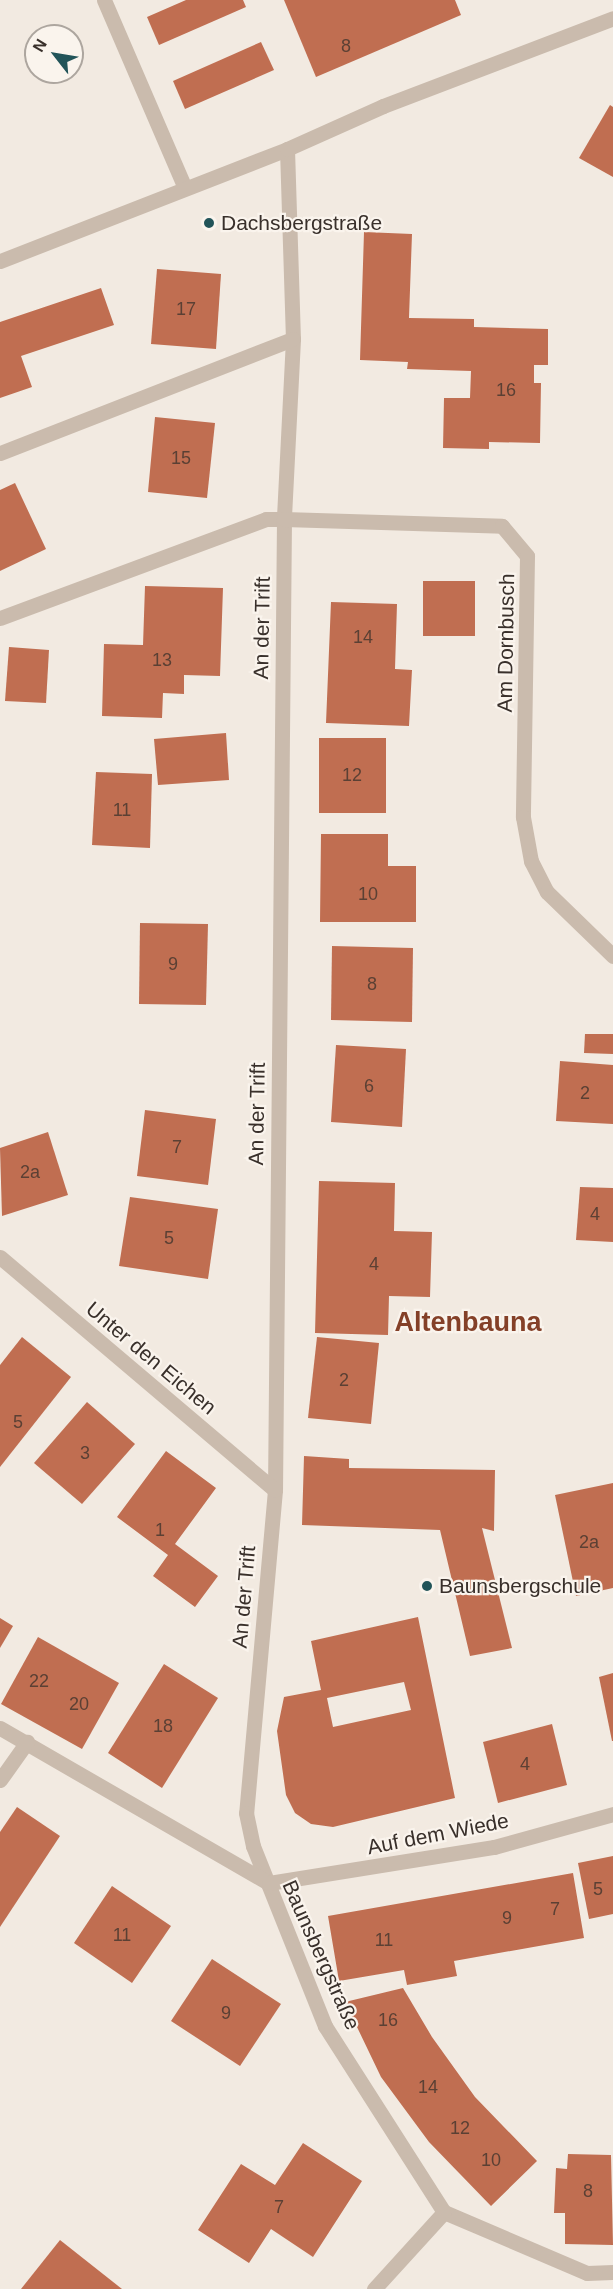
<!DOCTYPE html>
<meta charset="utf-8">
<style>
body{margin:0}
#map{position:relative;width:613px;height:2289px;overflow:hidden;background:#f2eae1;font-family:Helvetica,sans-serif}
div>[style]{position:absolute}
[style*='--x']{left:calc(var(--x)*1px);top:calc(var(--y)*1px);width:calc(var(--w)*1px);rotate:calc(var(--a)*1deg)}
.building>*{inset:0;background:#c06e51}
.lane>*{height:15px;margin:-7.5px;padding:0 7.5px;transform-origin:7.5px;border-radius:7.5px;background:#cabbad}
.street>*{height:15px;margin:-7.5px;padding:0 7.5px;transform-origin:7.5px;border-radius:7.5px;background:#cabbad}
.dots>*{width:16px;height:16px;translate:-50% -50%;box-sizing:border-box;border:3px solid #faf4ed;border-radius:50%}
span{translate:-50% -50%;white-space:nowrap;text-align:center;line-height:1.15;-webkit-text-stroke:4.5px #faf4ed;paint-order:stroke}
.number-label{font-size:18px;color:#5b4034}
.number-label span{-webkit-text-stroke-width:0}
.poi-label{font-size:21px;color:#39302b}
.left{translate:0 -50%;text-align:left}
.street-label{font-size:21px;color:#39302b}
.district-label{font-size:27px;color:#844028;font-weight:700}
.north{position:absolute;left:24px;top:24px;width:60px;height:60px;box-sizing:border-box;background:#faf4ed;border:2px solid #ada69f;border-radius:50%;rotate:301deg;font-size:16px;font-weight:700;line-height:24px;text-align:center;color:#39302b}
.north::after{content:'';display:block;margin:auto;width:21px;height:27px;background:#225459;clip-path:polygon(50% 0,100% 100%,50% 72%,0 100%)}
</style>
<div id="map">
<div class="building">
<i style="clip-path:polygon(186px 0,243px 0,246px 7px,159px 45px,147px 17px)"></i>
<i style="clip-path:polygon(284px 0,455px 0,461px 15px,316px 77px)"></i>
<i style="clip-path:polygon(261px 42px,274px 70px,185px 109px,173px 81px)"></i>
<i style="clip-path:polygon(610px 105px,613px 107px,613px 177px,579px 158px)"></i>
<i style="clip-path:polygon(364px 232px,412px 234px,409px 318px,474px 319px,474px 327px,548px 329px,548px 365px,534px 365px,534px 383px,541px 383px,540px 443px,489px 442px,489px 449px,443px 448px,444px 398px,470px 398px,471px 371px,407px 369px,408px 362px,360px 360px)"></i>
<i style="clip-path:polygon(157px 269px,221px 274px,216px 349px,151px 344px)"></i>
<i style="clip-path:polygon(101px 288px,114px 325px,21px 356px,32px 387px,0 398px,0 322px)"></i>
<i style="clip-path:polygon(155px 417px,215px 423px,207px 498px,148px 492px)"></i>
<i style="clip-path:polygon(15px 483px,46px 549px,0 571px,0 490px)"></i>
<i style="clip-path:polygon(423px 581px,475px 581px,475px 636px,423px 636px)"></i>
<i style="clip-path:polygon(145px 586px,223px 588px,220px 676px,184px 675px,184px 694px,163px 693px,162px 718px,102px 716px,104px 644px,143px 645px)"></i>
<i style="clip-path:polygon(331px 602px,397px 604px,395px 669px,412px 670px,409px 726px,326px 723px)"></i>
<i style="clip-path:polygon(9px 647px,49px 650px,46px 703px,5px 701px)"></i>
<i style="clip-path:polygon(226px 733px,229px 780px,158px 785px,154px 739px)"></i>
<i style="clip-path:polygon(319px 738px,386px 738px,386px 813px,319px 813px)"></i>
<i style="clip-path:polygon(96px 772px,152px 774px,150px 848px,92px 845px)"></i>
<i style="clip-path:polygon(321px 834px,388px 834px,388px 866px,416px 866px,416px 922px,320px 922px)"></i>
<i style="clip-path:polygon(140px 923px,208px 924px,206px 1005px,139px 1004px)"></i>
<i style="clip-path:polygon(332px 946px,413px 948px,412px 1022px,331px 1020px)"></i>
<i style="clip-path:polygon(585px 1034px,613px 1034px,613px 1054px,584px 1053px)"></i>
<i style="clip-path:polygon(336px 1045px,406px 1049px,402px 1127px,331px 1122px)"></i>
<i style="clip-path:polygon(560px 1061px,613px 1065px,613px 1124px,556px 1121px)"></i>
<i style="clip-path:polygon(145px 1110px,216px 1119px,208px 1185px,137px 1176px)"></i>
<i style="clip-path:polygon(48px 1132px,68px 1195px,2px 1216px,0 1148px)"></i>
<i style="clip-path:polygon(319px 1181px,395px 1183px,394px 1231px,432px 1232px,430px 1297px,389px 1296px,388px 1335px,315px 1333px)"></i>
<i style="clip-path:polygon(580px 1187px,613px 1188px,613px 1242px,576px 1240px)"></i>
<i style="clip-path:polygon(130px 1197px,218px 1209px,208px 1279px,119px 1266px)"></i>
<i style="clip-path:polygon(22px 1337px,71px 1377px,0 1467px,0 1365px)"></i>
<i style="clip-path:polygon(317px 1337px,379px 1343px,371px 1424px,308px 1418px)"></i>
<i style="clip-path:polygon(87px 1402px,135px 1444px,82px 1504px,34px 1463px)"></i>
<i style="clip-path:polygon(166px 1451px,216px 1488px,175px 1544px,218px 1576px,195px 1607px,153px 1576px,168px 1555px,117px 1517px)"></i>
<i style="clip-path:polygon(304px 1456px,349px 1459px,349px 1468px,495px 1470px,494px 1531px,482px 1528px,512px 1648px,470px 1656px,440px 1530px,302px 1525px)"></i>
<i style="clip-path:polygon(613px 1483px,613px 1588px,576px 1596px,555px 1495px)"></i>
<i style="clip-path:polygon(evenodd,418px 1617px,455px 1798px,333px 1827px,311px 1824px,295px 1813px,286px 1795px,277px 1731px,284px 1697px,321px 1690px,311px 1641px,418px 1617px,404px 1682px,411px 1710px,333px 1727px,327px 1698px,404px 1682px)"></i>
<i style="clip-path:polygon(0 1618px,13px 1626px,0 1648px)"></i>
<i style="clip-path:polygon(38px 1637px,119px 1683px,82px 1749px,1px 1704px)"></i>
<i style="clip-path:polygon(164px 1664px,218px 1698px,162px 1788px,108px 1753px)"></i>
<i style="clip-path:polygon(613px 1673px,613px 1741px,612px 1741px,599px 1677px)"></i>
<i style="clip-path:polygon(552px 1724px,567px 1785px,498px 1803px,483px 1742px)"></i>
<i style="clip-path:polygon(17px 1807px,60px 1836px,0 1927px,0 1832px)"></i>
<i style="clip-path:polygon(613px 1856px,613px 1914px,589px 1919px,578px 1863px)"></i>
<i style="clip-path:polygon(573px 1873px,584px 1938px,454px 1961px,457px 1976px,407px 1985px,404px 1970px,339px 1981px,328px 1916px)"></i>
<i style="clip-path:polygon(112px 1886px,171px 1926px,132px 1983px,74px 1943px)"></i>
<i style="clip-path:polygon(212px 1959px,281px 2004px,240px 2066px,171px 2021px)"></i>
<i style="clip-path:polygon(403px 1988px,432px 2037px,475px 2097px,537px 2161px,491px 2206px,429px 2142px,381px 2077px,345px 2002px)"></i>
<i style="clip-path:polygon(303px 2143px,362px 2181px,313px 2257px,271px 2229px,249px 2263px,198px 2230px,241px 2164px,275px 2185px)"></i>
<i style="clip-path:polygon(568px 2154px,611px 2155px,613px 2245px,565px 2244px,565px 2213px,554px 2213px,556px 2168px,567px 2169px)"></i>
<i style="clip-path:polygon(60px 2240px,122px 2289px,21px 2289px)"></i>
</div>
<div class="lane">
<i style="--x:0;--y:618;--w:284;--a:-20.4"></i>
<i style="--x:266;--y:519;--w:18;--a:0"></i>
</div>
<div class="street">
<i style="--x:104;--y:0;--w:202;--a:66.7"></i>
<i style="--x:287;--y:149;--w:190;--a:88.2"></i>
<i style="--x:293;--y:339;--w:180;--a:92.9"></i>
<i style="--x:284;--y:519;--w:971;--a:90.53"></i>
<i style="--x:275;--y:1490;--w:324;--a:95.1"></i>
<i style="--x:246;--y:1813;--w:34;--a:78"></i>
<i style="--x:253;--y:1846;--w:194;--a:68.2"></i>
<i style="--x:325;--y:2026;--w:221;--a:57.4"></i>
<i style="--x:444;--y:2212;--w:155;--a:23.1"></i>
<i style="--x:587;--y:2273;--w:26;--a:-2"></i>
<i style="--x:0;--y:261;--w:308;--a:-21.3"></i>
<i style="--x:287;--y:149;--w:105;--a:-24.1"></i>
<i style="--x:383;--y:106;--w:246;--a:-20.9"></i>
<i style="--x:0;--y:453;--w:314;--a:-21.3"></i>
<i style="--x:284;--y:519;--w:218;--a:1.8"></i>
<i style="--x:502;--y:526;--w:39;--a:50"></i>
<i style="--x:527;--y:556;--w:261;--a:90.9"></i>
<i style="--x:523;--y:817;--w:45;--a:79.7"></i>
<i style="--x:531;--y:861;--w:35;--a:63"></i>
<i style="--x:547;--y:892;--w:92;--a:44.1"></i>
<i style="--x:0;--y:1257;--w:360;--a:40.3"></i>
<i style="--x:0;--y:1728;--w:310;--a:30"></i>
<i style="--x:0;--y:1780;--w:47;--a:-54.6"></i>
<i style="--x:269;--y:1883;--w:228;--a:-9.1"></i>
<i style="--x:494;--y:1847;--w:123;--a:-15.5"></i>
<i style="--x:374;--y:2289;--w:104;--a:-47.7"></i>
</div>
<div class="dots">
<i style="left:209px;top:223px;background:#225459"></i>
<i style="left:427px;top:1586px;background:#225459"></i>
</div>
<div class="number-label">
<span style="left:346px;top:46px">8</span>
<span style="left:186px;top:309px">17</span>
<span style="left:506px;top:390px">16</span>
<span style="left:181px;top:458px">15</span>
<span style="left:363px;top:637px">14</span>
<span style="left:162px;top:660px">13</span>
<span style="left:352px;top:775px">12</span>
<span style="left:122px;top:810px">11</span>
<span style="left:368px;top:894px">10</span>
<span style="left:173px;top:964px">9</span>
<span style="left:372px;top:984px">8</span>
<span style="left:369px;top:1086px">6</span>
<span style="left:585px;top:1093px">2</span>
<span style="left:177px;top:1147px">7</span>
<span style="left:30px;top:1172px">2a</span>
<span style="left:595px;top:1214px">4</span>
<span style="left:169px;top:1238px">5</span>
<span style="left:374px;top:1264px">4</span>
<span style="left:344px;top:1380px">2</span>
<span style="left:18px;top:1422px">5</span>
<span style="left:85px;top:1453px">3</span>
<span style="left:160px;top:1530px">1</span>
<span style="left:589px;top:1542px">2a</span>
<span style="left:39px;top:1681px">22</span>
<span style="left:79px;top:1704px">20</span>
<span style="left:163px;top:1726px">18</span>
<span style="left:525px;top:1764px">4</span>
<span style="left:598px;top:1889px">5</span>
<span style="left:555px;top:1909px">7</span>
<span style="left:507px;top:1918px">9</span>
<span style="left:122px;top:1935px">11</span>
<span style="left:384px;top:1940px">11</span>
<span style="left:226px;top:2013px">9</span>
<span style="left:388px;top:2020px">16</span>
<span style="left:428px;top:2087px">14</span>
<span style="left:460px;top:2128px">12</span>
<span style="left:491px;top:2160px">10</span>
<span style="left:588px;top:2191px">8</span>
<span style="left:279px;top:2207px">7</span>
</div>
<div class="poi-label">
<span class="left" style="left:221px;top:223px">Dachsbergstraße</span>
<span class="left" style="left:439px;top:1586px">Baunsbergschule</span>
</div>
<div class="street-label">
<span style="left:262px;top:628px;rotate:-89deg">An der Trift</span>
<span style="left:506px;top:643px;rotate:-89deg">Am Dornbusch</span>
<span style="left:257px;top:1114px;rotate:-89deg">An der Trift</span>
<span style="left:151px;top:1358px;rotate:40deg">Unter den Eichen</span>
<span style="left:244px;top:1597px;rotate:-85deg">An der Trift</span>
<span style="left:438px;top:1834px;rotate:-11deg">Auf dem Wiede</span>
<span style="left:321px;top:1955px;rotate:66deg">Baunsbergstraße</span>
</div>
<div class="district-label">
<span style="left:468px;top:1323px">Altenbauna</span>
</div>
<div class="north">N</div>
</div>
